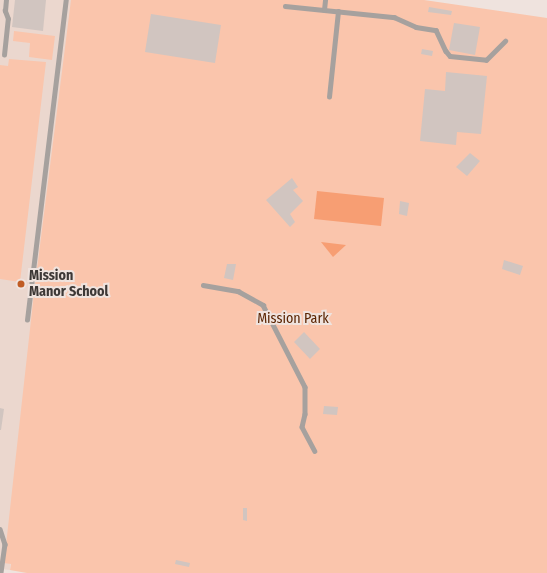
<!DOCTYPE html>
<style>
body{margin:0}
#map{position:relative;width:547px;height:573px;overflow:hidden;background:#efe3de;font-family:"Fira Sans Condensed",sans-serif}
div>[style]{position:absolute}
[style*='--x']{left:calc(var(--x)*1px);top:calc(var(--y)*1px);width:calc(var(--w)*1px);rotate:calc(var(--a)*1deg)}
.built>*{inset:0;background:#ebd7ce}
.green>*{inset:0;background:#fac5ac}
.water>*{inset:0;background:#f79e73}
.building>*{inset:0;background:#d1c5c0}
.service>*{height:4.5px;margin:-2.25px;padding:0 2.25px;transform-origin:2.25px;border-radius:2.25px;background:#a6a19e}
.dots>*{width:11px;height:11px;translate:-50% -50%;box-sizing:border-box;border:2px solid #efe3de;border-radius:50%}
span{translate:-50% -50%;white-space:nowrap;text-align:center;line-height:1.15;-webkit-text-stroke:4px #efe3de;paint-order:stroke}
.poi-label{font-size:14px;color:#3d3836;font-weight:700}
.left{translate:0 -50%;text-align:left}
.park-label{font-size:14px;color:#5a2402}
</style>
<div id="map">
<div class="built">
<i style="clip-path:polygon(0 0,74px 0,10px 570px,0 569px)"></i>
</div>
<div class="green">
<i style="clip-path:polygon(71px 0,424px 0,547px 18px,547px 573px,27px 573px,10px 570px,11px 564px,4px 563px,34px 293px)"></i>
<i style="clip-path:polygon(14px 31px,55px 36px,52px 60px,29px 57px,30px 43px,13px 41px)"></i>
<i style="clip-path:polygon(9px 59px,46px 62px,20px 282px,0 279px,0 65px,8px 66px)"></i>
</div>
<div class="water">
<i style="clip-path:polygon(317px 191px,384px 198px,381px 226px,314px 219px)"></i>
<i style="clip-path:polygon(321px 242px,346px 245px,333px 257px)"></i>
</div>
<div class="building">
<i style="clip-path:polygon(15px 0,46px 0,43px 31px,12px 27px)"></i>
<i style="clip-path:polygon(429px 7px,452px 11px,451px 15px,428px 12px)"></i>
<i style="clip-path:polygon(151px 14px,221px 25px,215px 63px,145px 52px)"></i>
<i style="clip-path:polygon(454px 23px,480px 27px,475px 55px,449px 50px)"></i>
<i style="clip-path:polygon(422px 49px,433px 51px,432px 56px,421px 54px)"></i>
<i style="clip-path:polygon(446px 72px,487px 76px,481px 134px,457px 132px,456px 145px,420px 141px,425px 89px,445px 91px)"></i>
<i style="clip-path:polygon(470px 153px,480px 161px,467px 176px,456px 167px)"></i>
<i style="clip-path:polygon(292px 178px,298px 187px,293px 190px,303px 201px,290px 214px,295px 222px,290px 227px,266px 200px)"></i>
<i style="clip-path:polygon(400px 201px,409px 203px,407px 216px,399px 214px)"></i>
<i style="clip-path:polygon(504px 260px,523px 266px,520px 275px,502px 269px)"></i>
<i style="clip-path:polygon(227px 264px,236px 264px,233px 280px,224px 278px)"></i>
<i style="clip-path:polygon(304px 332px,320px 349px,310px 359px,294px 342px)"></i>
<i style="clip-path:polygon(324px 406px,338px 407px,337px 415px,323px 414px)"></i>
<i style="clip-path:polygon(0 408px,4px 409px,1px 430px,0 430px)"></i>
<i style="clip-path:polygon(243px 508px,247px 508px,247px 521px,243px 520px)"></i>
<i style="clip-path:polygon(176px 560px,190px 563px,189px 567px,175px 564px)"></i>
</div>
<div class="service">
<i style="--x:285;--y:6;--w:110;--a:5.8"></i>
<i style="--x:394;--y:17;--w:24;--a:24"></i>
<i style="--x:416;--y:27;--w:20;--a:9"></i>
<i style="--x:436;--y:30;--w:23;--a:65"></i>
<i style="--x:446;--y:51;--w:6;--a:51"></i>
<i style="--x:450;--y:56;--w:36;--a:6"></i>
<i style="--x:486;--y:60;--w:27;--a:-45"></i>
<i style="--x:324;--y:10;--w:10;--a:-84"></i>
<i style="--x:4;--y:55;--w:36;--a:-84"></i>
<i style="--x:8;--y:19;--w:9;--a:-111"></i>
<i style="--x:5;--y:11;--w:11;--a:-85"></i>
<i style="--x:329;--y:97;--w:86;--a:-84"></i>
<i style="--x:203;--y:285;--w:36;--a:10"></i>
<i style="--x:238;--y:291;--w:29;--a:29"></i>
<i style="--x:263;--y:305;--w:92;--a:62.9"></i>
<i style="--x:305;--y:387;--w:27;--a:90"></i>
<i style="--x:305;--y:414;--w:13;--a:103"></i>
<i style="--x:302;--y:427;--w:27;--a:62"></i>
<i style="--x:27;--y:320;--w:322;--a:-83.1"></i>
<i style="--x:0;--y:529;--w:16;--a:72"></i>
<i style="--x:5;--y:544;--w:29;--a:98"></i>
</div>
<div class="dots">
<i style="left:21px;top:284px;background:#c05c24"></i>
</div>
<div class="poi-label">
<span class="left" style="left:29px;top:284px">Mission<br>Manor School</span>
</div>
<div class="park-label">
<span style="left:293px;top:319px">Mission Park</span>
</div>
</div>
